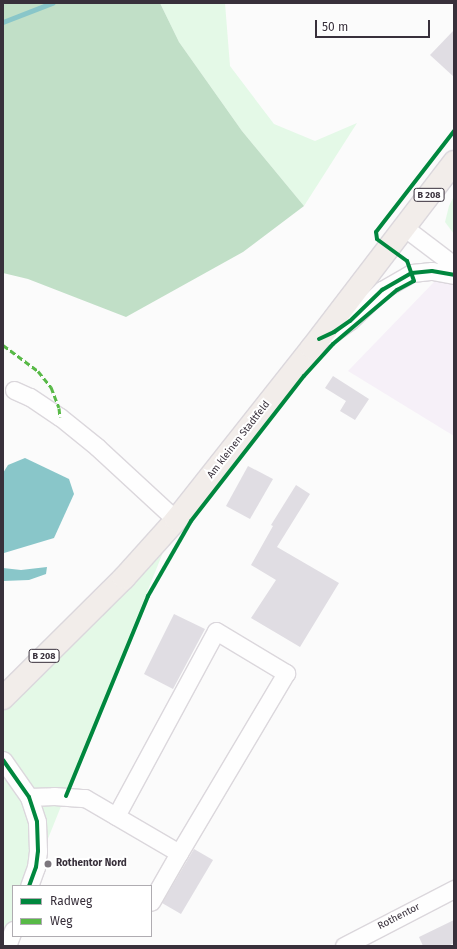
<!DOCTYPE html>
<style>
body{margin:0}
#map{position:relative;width:457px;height:949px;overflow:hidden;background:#fbfbfb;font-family:"Fira Sans",sans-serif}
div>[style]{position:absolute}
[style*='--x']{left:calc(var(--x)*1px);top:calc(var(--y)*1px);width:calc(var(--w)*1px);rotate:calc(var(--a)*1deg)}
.built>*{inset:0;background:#f6f0f8}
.green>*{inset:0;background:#e4f9e7}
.forest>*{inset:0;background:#c1dfc7}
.water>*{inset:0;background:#89c6c9}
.stream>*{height:4.5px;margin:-2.25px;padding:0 2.25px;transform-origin:2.25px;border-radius:2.25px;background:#89c6c9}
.building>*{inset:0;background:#e0dde3}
.roads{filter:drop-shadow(1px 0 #dbd7dc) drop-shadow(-1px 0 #dbd7dc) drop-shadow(0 1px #dbd7dc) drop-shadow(0 -1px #dbd7dc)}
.minor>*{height:17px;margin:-8.5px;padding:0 8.5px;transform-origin:8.5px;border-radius:8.5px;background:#fefefe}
.major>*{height:22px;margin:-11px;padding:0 11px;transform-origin:11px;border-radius:11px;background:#f2edea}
.quiet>*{height:3px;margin-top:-1.5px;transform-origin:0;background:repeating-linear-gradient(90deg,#58b947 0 6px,transparent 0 9px)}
.cycleway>*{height:4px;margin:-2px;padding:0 2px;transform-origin:2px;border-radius:2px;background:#00873e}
.dots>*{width:11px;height:11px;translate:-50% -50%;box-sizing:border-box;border:2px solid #fff;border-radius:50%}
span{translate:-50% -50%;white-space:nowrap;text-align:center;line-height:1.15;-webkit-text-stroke:4px #fff;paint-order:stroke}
.shield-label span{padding:1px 3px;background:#fff;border:1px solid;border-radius:3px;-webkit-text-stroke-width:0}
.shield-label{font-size:9px;color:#38303b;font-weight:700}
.street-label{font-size:10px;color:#38303b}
.poi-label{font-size:10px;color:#38303b;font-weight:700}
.left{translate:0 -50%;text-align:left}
.frame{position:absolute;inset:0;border:4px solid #38303b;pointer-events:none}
.legend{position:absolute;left:12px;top:885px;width:140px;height:52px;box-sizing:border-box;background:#fff;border:1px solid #afacb1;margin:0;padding:5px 7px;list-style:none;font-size:12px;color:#38303b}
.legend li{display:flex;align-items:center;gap:8px;height:20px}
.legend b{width:20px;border:1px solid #afacb1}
.scale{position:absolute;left:315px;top:20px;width:115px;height:18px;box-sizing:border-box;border:2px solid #38303b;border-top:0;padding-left:5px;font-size:12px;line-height:14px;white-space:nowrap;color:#38303b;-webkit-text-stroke:3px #fff;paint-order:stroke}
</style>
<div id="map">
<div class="built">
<i style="clip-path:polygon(454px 265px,454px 436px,348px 371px,435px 281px)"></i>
</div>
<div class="green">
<i style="clip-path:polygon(160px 3px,225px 3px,230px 66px,274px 124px,315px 141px,357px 123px,304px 206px,242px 131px,179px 42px)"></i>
<i style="clip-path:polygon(454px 196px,454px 234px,445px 222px,449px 206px)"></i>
<i style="clip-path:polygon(176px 520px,29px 886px,13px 886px,13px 930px,3px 946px,3px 689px)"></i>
</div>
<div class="forest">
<i style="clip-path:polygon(3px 3px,160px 3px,179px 42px,242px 131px,304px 206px,243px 252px,126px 317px,28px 279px,3px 273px)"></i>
</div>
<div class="water">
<i style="clip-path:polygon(25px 458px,69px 479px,74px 494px,54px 538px,4px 553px,3px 473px,8px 465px)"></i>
<i style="clip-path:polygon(47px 567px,46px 574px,29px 580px,3px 581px,3px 568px,21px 570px)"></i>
</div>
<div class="stream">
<i style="--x:3;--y:22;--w:53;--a:-21.2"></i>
</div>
<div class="building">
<i style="clip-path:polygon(454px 30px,454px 77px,430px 55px)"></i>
<i style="clip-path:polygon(333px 376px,369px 399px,355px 420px,340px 411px,346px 401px,325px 388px)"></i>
<i style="clip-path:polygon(248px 466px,273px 479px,250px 519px,226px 506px)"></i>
<i style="clip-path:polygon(296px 485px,310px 494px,277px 547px,339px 583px,300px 647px,251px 618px,276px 580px,251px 565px,273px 526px,271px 525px)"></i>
<i style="clip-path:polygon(174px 614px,205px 629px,173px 689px,144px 674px)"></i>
<i style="clip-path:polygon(194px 849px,213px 860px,181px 914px,162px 903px)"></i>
<i style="clip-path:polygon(454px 920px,454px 943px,448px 946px,423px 946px,419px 937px)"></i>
</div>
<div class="roads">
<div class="minor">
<i style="--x:405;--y:228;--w:61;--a:37.1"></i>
<i style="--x:321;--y:338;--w:14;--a:-25"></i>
<i style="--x:334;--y:332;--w:19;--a:-35"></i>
<i style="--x:350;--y:321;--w:45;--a:-44.1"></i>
<i style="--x:382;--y:290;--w:34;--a:-30"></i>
<i style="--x:412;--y:273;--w:20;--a:-6"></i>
<i style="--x:432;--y:271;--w:22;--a:10"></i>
<i style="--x:14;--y:390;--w:17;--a:24"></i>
<i style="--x:30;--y:397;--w:36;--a:34"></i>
<i style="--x:60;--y:417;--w:48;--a:39"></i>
<i style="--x:97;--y:447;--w:108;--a:42.7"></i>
<i style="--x:3;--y:760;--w:45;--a:54.9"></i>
<i style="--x:29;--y:797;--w:26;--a:72"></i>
<i style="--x:37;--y:822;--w:29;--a:88"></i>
<i style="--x:38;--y:851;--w:16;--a:97"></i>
<i style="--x:36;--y:867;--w:20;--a:110"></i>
<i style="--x:29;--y:797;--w:25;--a:-2"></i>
<i style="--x:54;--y:796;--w:31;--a:4"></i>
<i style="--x:85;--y:798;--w:109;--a:30.3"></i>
<i style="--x:179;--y:853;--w:56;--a:119.7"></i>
<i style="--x:116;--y:816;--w:210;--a:-61.6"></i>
<i style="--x:216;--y:631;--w:82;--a:31"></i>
<i style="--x:286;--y:673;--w:209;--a:120.7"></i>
<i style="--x:7;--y:946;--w:17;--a:-69"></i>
<i style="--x:344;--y:946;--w:124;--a:-27.4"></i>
</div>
<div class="major">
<i style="--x:3;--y:698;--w:170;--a:-44.8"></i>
<i style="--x:124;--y:578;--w:78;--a:-48.1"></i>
<i style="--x:176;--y:520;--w:219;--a:-51.7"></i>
<i style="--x:312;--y:348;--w:234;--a:-52.6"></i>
</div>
</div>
<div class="quiet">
<i style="--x:3;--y:345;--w:44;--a:36.6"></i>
<i style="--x:38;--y:371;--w:21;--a:51"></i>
<i style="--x:51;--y:387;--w:22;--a:69"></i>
<i style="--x:59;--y:408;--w:9;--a:84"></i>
</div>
<div class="cycleway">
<i style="--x:319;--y:339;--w:17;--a:-25"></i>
<i style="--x:334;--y:332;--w:19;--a:-35"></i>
<i style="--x:350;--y:321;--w:45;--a:-44.1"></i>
<i style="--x:382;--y:290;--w:34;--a:-30"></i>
<i style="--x:412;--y:273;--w:20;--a:-6"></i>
<i style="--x:432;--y:271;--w:22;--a:10"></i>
<i style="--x:3;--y:760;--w:45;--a:54.9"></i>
<i style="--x:29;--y:797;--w:26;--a:72"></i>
<i style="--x:37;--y:822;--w:29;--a:88"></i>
<i style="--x:38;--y:851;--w:16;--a:97"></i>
<i style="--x:36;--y:867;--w:20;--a:110"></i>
<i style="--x:66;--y:796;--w:216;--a:-67.7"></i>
<i style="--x:148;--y:596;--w:86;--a:-60.2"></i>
<i style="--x:191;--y:521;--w:184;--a:-52.1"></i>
<i style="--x:304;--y:376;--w:43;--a:-47.8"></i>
<i style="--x:333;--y:344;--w:84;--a:-40.2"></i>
<i style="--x:397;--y:290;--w:19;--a:-28"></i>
<i style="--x:414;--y:281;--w:21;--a:-109"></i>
<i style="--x:407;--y:261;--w:37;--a:-144"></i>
<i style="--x:377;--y:239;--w:7;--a:-98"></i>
<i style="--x:376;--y:232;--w:128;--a:-52.3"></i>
</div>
<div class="dots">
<i style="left:48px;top:864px;background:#7c777e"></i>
</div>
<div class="shield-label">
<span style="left:429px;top:195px">B 208</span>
<span style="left:44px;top:656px">B 208</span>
</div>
<div class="street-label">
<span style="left:239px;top:440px;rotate:-52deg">Am kleinen Stadtfeld</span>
<span style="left:399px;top:917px;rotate:-27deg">Rothentor</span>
</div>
<div class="poi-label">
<span class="left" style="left:56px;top:864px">Rothentor Nord</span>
</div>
<div class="frame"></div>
<ul class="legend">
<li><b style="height:5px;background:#00873e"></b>Radweg</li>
<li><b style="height:5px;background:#58b947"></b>Weg</li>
</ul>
<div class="scale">50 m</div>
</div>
